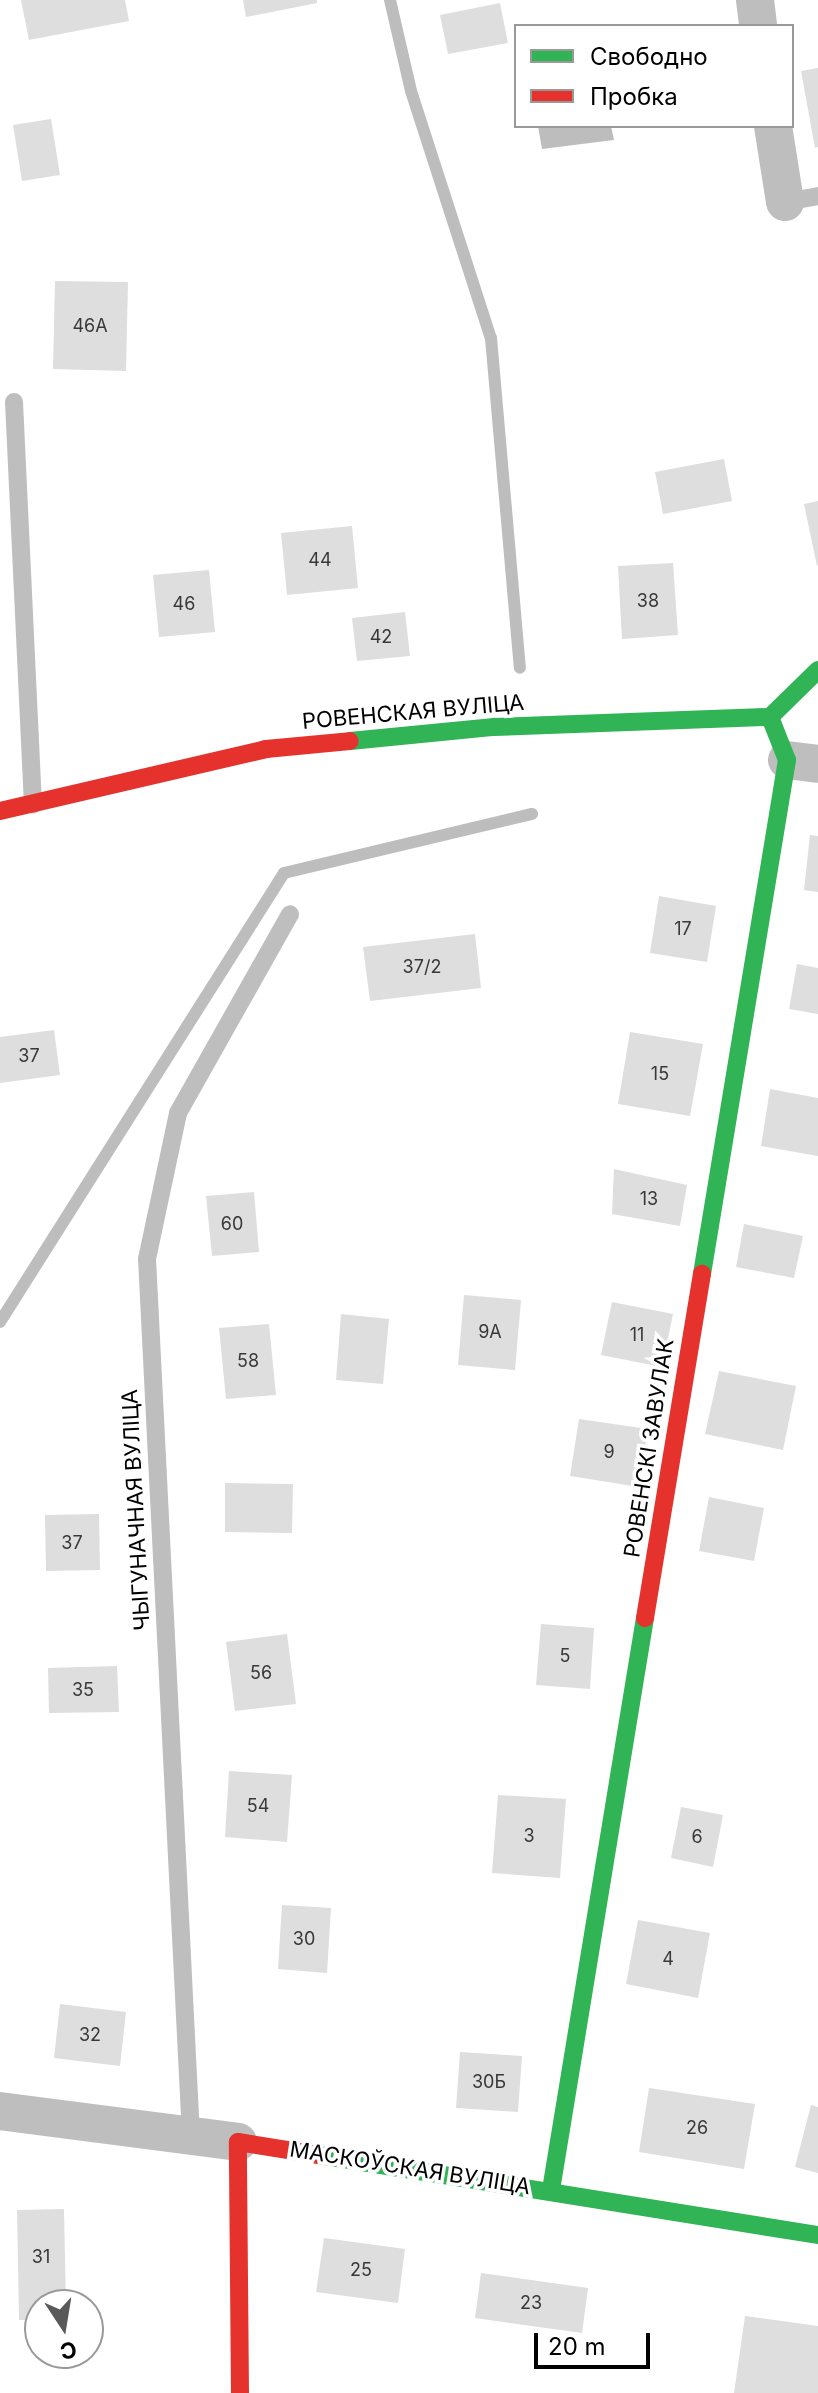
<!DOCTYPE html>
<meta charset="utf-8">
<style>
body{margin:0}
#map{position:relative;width:818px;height:2393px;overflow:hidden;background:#fff;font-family:Inter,sans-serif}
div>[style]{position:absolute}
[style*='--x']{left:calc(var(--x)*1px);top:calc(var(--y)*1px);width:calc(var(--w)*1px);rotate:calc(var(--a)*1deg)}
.water>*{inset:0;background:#bdbdbd}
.stream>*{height:12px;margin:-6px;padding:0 6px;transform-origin:6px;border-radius:6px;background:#bdbdbd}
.building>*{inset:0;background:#dedede}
.lane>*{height:18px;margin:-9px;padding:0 9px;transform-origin:9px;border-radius:9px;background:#bebebe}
.street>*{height:38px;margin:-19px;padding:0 19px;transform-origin:19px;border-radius:19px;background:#bebebe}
.fast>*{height:18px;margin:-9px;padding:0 9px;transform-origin:9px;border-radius:9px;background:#30b455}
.jam>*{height:18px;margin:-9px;padding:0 9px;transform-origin:9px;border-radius:9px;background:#e5322d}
span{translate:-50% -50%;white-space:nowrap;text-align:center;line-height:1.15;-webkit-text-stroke:7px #fff;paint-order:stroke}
.number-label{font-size:18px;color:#383838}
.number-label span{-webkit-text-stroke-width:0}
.street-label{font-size:22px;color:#000}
.legend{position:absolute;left:514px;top:24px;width:280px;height:104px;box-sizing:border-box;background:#fff;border:2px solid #999;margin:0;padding:10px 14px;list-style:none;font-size:24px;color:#000}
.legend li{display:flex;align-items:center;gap:16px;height:40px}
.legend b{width:40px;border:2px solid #999}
.north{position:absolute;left:24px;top:2289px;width:80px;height:80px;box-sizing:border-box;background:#fff;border:2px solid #999;border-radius:50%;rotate:168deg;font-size:22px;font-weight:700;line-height:32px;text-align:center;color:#000}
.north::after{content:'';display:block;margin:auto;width:28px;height:36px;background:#595959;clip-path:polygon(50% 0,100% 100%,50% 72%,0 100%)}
.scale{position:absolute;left:534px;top:2333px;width:116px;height:36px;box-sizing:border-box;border:4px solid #000;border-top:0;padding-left:10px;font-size:24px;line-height:28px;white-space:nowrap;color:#000;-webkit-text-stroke:6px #fff;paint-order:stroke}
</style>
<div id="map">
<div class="water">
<i style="clip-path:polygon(538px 126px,611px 126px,614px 140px,542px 149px)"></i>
</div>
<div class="stream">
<i style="--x:390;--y:0;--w:93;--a:77"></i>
<i style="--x:411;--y:91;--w:260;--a:72.1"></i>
<i style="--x:491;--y:338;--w:331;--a:85"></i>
<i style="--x:0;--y:1322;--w:531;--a:-57.69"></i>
<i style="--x:284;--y:873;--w:255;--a:-13.4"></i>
</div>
<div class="building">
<i style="clip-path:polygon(21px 0,125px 0,129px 21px,29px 40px)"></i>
<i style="clip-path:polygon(243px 0,317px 0,317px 3px,246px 17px)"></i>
<i style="clip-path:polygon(500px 3px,508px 43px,448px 54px,440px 15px)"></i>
<i style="clip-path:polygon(818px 68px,818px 147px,815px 148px,801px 71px)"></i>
<i style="clip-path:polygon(51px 119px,60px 175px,22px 181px,13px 125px)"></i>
<i style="clip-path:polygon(55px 281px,128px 282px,126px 371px,53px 369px)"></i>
<i style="clip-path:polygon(724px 459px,732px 501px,663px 514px,655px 472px)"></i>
<i style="clip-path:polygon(818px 501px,818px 565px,817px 566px,804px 504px)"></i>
<i style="clip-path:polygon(352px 526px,358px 588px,287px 595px,281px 533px)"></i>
<i style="clip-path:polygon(673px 563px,678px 635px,622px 639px,618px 566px)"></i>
<i style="clip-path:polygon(209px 570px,215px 632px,159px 637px,153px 575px)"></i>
<i style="clip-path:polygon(405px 612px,410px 656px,357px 661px,352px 618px)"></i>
<i style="clip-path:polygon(810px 835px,818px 836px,818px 892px,804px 890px)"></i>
<i style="clip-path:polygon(659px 896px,716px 906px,707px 962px,650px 953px)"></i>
<i style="clip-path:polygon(475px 934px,481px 988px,370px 1001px,363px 947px)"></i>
<i style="clip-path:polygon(797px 964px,818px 968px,818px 1014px,789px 1009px)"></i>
<i style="clip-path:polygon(54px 1030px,60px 1075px,0 1083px,0 1037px)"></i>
<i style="clip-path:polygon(630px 1032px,703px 1044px,690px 1116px,618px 1104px)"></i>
<i style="clip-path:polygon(770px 1089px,818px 1098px,818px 1156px,761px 1146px)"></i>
<i style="clip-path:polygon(614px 1169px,687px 1185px,680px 1226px,612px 1214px)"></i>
<i style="clip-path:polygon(254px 1192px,259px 1252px,212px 1256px,206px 1196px)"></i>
<i style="clip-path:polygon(744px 1224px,803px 1236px,794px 1278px,736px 1267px)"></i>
<i style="clip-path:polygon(464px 1295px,521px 1300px,515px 1370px,458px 1365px)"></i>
<i style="clip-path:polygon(612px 1302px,673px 1314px,662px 1367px,601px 1355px)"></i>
<i style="clip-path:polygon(341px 1314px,389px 1319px,383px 1384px,336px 1380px)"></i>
<i style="clip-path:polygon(269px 1324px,276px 1395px,226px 1399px,219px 1328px)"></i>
<i style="clip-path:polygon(719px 1371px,796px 1386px,783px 1450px,705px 1434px)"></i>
<i style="clip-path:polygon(579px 1419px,648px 1429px,639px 1487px,570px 1476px)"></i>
<i style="clip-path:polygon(225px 1483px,293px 1484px,292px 1533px,225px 1532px)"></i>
<i style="clip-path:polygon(709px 1497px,764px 1508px,754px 1561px,699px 1551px)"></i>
<i style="clip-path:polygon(99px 1514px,100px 1570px,46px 1571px,45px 1515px)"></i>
<i style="clip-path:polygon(541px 1624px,594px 1628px,590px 1689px,536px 1685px)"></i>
<i style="clip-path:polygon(287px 1634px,296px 1704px,235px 1711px,226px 1642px)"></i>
<i style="clip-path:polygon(117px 1666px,119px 1712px,49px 1713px,48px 1668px)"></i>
<i style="clip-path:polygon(229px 1771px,292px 1775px,287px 1842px,225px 1837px)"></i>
<i style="clip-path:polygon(498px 1795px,566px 1799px,560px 1878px,492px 1873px)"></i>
<i style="clip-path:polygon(681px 1807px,723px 1815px,713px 1867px,671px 1858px)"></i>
<i style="clip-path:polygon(282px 1905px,331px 1908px,327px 1973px,278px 1969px)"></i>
<i style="clip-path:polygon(638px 1920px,710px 1933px,698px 1998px,626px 1984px)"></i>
<i style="clip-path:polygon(60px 2004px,126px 2012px,120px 2066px,54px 2058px)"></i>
<i style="clip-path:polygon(460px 2052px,522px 2056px,518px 2112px,456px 2108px)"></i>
<i style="clip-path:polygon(649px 2088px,755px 2104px,744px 2169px,639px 2152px)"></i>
<i style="clip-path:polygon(811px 2105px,818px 2107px,818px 2173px,795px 2167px)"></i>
<i style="clip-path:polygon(64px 2209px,66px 2305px,40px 2305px,40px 2320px,19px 2320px,17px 2210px)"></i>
<i style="clip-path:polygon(324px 2238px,405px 2249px,398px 2303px,316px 2292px)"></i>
<i style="clip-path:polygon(481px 2273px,588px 2288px,582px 2333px,475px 2318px)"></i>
<i style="clip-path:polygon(745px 2316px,818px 2326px,818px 2393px,734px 2393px)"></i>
</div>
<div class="lane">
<i style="--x:785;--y:202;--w:34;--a:-10"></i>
<i style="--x:14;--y:402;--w:403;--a:87.3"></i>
<i style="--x:191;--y:2136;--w:878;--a:-92.87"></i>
<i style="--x:147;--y:1259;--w:149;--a:-78"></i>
<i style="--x:178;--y:1113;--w:228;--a:-60.6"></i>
</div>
<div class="street">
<i style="--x:755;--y:0;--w:26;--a:83"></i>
<i style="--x:773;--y:126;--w:77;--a:81"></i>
<i style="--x:787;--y:760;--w:31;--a:7"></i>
<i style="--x:0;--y:2111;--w:240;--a:7.4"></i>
</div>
<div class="fast">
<i style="--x:350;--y:741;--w:145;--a:-5.6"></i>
<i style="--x:494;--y:727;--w:276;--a:-2.1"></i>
<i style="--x:770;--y:717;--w:67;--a:-44.4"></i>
<i style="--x:702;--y:1274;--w:521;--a:-80.61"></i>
<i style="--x:787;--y:760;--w:46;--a:-111.6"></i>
<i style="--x:318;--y:2155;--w:506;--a:9.09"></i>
<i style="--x:551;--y:2190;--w:580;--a:-80.67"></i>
</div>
<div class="jam">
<i style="--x:0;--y:811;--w:273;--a:-13.1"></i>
<i style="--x:266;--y:749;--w:84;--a:-5.4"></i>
<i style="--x:645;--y:1618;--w:349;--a:-80.6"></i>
<i style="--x:240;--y:2393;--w:251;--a:-90.5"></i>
<i style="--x:238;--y:2142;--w:81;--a:9.2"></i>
</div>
<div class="number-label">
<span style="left:90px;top:326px">46А</span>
<span style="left:320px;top:560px">44</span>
<span style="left:648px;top:601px">38</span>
<span style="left:184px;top:604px">46</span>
<span style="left:381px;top:637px">42</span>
<span style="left:683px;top:929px">17</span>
<span style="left:422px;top:967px">37/2</span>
<span style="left:29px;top:1056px">37</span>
<span style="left:660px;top:1074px">15</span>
<span style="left:649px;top:1199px">13</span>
<span style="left:232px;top:1224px">60</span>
<span style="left:490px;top:1332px">9А</span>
<span style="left:637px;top:1335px">11</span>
<span style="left:248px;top:1361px">58</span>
<span style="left:609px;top:1452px">9</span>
<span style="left:72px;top:1543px">37</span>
<span style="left:565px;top:1656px">5</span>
<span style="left:261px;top:1673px">56</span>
<span style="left:83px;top:1690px">35</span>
<span style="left:258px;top:1806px">54</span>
<span style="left:529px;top:1836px">3</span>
<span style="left:697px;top:1837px">6</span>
<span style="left:304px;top:1939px">30</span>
<span style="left:668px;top:1959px">4</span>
<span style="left:90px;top:2035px">32</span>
<span style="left:489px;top:2082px">30Б</span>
<span style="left:697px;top:2128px">26</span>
<span style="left:41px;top:2257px">31</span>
<span style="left:361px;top:2270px">25</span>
<span style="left:531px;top:2303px">23</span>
</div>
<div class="street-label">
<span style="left:413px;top:712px;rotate:-5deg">РОВЕНСКАЯ ВУЛІЦА</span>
<span style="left:649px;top:1448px;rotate:-81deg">РОВЕНСКІ ЗАВУЛАК</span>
<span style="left:136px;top:1510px;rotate:-93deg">ЧЫГУНАЧНАЯ ВУЛІЦА</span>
<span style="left:410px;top:2168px;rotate:9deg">МАСКОЎСКАЯ ВУЛІЦА</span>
</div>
<ul class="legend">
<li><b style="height:10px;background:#30b455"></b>Свободно</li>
<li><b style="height:10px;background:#e5322d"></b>Пробка</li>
</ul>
<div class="north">С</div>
<div class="scale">20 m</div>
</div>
